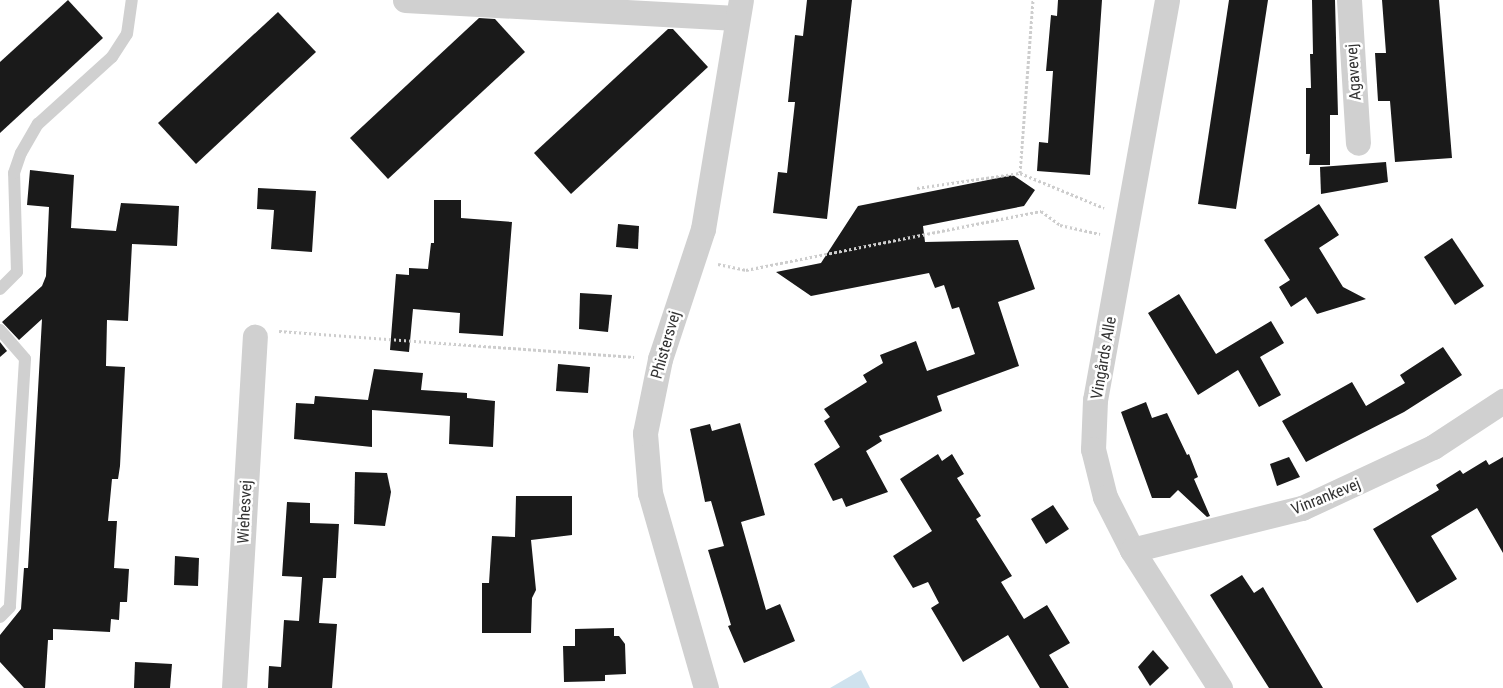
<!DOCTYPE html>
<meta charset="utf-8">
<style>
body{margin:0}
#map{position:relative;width:1503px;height:688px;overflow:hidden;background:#fff;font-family:"Roboto Condensed",sans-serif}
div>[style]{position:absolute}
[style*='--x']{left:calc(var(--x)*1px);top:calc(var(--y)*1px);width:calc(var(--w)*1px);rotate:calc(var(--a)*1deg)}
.water>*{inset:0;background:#cfe2ee}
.building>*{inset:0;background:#1a1a1a}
.path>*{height:3px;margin-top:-1.5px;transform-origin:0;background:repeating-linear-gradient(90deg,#cdcdcd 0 2.5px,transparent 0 5px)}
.lane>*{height:12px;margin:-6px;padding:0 6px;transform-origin:6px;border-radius:6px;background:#d0d0d0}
.street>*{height:25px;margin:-12.5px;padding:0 12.5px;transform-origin:12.5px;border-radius:12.5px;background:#d0d0d0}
span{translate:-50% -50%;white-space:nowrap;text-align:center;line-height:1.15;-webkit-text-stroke:5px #fff;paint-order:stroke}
.street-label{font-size:16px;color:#333}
</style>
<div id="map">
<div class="water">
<i style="clip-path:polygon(861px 670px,870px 688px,830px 688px)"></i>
</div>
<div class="building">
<i style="clip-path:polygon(68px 0,103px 38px,0 133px,0 62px)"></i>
<i style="clip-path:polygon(807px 0,852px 0,827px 219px,773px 213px,778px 172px,787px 173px,795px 102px,788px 102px,795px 35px,803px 36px)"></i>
<i style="clip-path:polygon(1058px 0,1102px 0,1090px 175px,1037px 171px,1039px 142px,1048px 143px,1053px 71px,1046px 71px,1051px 15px,1057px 16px)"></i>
<i style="clip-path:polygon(1229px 0,1268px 0,1236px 209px,1198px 204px)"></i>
<i style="clip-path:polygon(1312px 0,1335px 0,1338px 115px,1330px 115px,1330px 165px,1309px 165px,1310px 154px,1306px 154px,1306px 88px,1311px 88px,1310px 54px,1313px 54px)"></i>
<i style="clip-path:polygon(1382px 0,1439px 0,1452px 158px,1395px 162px,1390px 101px,1378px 101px,1375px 53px,1386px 53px)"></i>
<i style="clip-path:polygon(278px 12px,316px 52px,196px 164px,158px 123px)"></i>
<i style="clip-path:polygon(479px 18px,495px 19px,525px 52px,388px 179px,350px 138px)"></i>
<i style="clip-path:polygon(668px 29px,673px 29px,708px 67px,571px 194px,534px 153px)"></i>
<i style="clip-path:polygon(1386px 162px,1388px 182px,1321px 194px,1320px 167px)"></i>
<i style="clip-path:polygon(30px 170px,74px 175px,71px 228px,116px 231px,121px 203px,179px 206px,177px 246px,132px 244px,128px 321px,107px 320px,106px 366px,125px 367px,120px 466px,118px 479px,112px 479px,108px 521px,117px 521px,114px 568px,129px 569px,127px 602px,120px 602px,119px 620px,111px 619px,110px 632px,53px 629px,53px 640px,48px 640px,45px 688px,24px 688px,0 662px,0 635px,21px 609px,24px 568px,28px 568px,42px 319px,19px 340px,2px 322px,42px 286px,46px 276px,49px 207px,27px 205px)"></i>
<i style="clip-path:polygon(1013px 175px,1035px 190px,1024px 206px,923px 226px,925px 242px,1018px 240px,1035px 289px,998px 302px,1019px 366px,937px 396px,942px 411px,879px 436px,882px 441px,866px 451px,888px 492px,846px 507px,842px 498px,833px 501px,814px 464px,840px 447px,824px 421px,830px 417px,824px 409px,867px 382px,863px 375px,883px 363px,880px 355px,916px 341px,927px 371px,975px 354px,959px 307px,952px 309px,944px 285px,935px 288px,929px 273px,811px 296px,776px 272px,821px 263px,858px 206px)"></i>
<i style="clip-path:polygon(258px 188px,316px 191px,312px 252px,271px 249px,274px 210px,257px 209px)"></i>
<i style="clip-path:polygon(434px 200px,461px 200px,461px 218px,512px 222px,503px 336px,459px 333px,460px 313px,413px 309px,409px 352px,390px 350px,396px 274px,409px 275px,409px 268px,428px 269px,431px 243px,434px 243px)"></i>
<i style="clip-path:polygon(1319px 204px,1339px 235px,1319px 248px,1343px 287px,1366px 299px,1317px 314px,1306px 297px,1291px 307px,1279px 287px,1290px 280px,1264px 240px)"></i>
<i style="clip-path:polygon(618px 224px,639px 226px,638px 249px,616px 247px)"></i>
<i style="clip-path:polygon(1452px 238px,1484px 286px,1455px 305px,1424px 257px)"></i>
<i style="clip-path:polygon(580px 293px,612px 295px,608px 332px,579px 329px)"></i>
<i style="clip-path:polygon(1179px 294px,1216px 354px,1271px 321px,1284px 343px,1260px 357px,1281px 395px,1259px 407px,1238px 370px,1198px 395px,1148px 313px)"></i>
<i style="clip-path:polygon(0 342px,7px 351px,0 357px)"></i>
<i style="clip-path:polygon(1443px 347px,1462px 375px,1404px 412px,1306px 462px,1282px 421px,1352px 382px,1366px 406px,1405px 383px,1400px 375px)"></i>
<i style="clip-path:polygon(558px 364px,590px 367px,588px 393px,556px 391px)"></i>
<i style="clip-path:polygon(374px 369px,423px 373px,421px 390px,467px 393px,467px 398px,495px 401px,493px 447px,449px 444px,450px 416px,372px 410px,372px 447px,294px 439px,296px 403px,314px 404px,315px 396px,368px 400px)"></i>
<i style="clip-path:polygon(1146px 402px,1152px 418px,1167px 413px,1187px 455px,1189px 454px,1198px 477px,1194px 479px,1210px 516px,1207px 517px,1178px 490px,1170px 498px,1152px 498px,1121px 412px)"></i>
<i style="clip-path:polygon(740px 423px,765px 515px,741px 522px,766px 610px,780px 604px,795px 641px,744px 663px,728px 626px,731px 625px,708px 550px,724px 546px,711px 501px,705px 502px,690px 429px,710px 424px,712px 431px)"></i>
<i style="clip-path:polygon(938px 454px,942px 461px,952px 454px,964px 474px,957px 478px,981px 516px,976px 519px,1012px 576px,1001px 582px,1024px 619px,1047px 605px,1070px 643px,1049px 655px,1069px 688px,1040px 688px,1008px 635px,963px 662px,931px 608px,939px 603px,928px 582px,913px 588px,893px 556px,932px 531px,900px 479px)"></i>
<i style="clip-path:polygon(1289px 457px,1300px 477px,1277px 486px,1270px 464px)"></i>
<i style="clip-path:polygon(1503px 457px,1503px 553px,1477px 508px,1431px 536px,1457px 579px,1417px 603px,1373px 529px,1439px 490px,1436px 485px,1460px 470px,1463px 474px,1486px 460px,1489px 465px)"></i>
<i style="clip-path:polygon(355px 472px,387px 473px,391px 492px,385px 526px,354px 524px)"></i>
<i style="clip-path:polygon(516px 496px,572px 496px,572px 535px,531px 540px,536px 590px,532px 598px,531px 633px,482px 633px,482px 583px,489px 583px,492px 536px,515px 537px)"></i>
<i style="clip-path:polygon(287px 502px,310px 503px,310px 523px,339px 524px,336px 578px,323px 578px,319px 623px,337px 624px,332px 688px,268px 688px,269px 666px,281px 667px,284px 620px,299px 621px,302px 577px,282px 576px)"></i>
<i style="clip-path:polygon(1053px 505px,1069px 529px,1046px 544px,1031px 519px)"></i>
<i style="clip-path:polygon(175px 556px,199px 558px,198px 586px,174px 585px)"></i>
<i style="clip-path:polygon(1242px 575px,1254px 593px,1263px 587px,1323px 688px,1269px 688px,1210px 595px)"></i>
<i style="clip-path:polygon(614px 628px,614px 636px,619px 636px,625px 644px,626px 674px,605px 675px,605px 681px,564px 682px,563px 646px,575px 646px,575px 629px)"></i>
<i style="clip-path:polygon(1153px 650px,1169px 668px,1150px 686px,1138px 667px)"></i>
<i style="clip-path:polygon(135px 662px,172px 664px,170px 688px,134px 688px)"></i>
</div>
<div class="path">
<i style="--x:1020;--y:173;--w:173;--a:-85.7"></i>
<i style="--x:917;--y:188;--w:104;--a:-8.3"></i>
<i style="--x:1020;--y:173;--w:91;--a:22.6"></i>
<i style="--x:718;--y:264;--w:29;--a:12"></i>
<i style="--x:746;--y:270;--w:301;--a:-11.3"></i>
<i style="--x:1041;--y:211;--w:24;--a:36"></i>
<i style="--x:1060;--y:225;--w:41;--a:12.7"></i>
<i style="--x:279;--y:331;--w:356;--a:4.2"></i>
</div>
<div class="lane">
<i style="--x:0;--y:289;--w:24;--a:-45"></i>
<i style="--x:17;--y:272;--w:99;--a:-91.7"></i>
<i style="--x:14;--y:173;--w:21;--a:-71"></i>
<i style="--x:21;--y:153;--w:34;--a:-60"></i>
<i style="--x:38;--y:124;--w:100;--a:-42.2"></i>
<i style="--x:112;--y:57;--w:27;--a:-57"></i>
<i style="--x:127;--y:34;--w:34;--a:-82"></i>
<i style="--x:0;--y:330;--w:38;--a:49"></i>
<i style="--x:25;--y:359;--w:248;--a:93.5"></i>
<i style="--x:10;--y:607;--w:14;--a:135"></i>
</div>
<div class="street">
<i style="--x:405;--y:0;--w:332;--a:3.1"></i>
<i style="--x:1167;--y:0;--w:406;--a:100.2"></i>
<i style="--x:1095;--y:400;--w:49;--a:92.3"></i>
<i style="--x:1093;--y:449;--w:49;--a:76"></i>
<i style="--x:1105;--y:497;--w:59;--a:63"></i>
<i style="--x:1132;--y:550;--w:164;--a:57.5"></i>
<i style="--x:1349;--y:0;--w:143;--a:86.4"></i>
<i style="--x:1132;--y:550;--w:175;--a:-13.9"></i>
<i style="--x:1302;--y:508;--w:145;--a:-25"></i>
<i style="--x:1433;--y:447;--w:84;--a:-33.3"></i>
<i style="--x:234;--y:688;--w:352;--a:-86.6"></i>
<i style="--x:706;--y:688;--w:203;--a:-106"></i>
<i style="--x:650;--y:493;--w:60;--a:-94.8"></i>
<i style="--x:645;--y:433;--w:76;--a:-78.5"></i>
<i style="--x:660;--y:359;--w:137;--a:-71.7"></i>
<i style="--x:703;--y:229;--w:232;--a:-80.6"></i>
</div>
<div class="street-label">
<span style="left:1354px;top:72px;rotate:-94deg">Agavevej</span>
<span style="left:666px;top:345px;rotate:-74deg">Phistersvej</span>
<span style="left:1104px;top:358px;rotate:-80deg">Vingårds Alle</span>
<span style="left:1326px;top:497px;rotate:-22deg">Vinrankevej</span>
<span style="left:245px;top:512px;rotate:-87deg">Wiehesvej</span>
</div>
</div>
